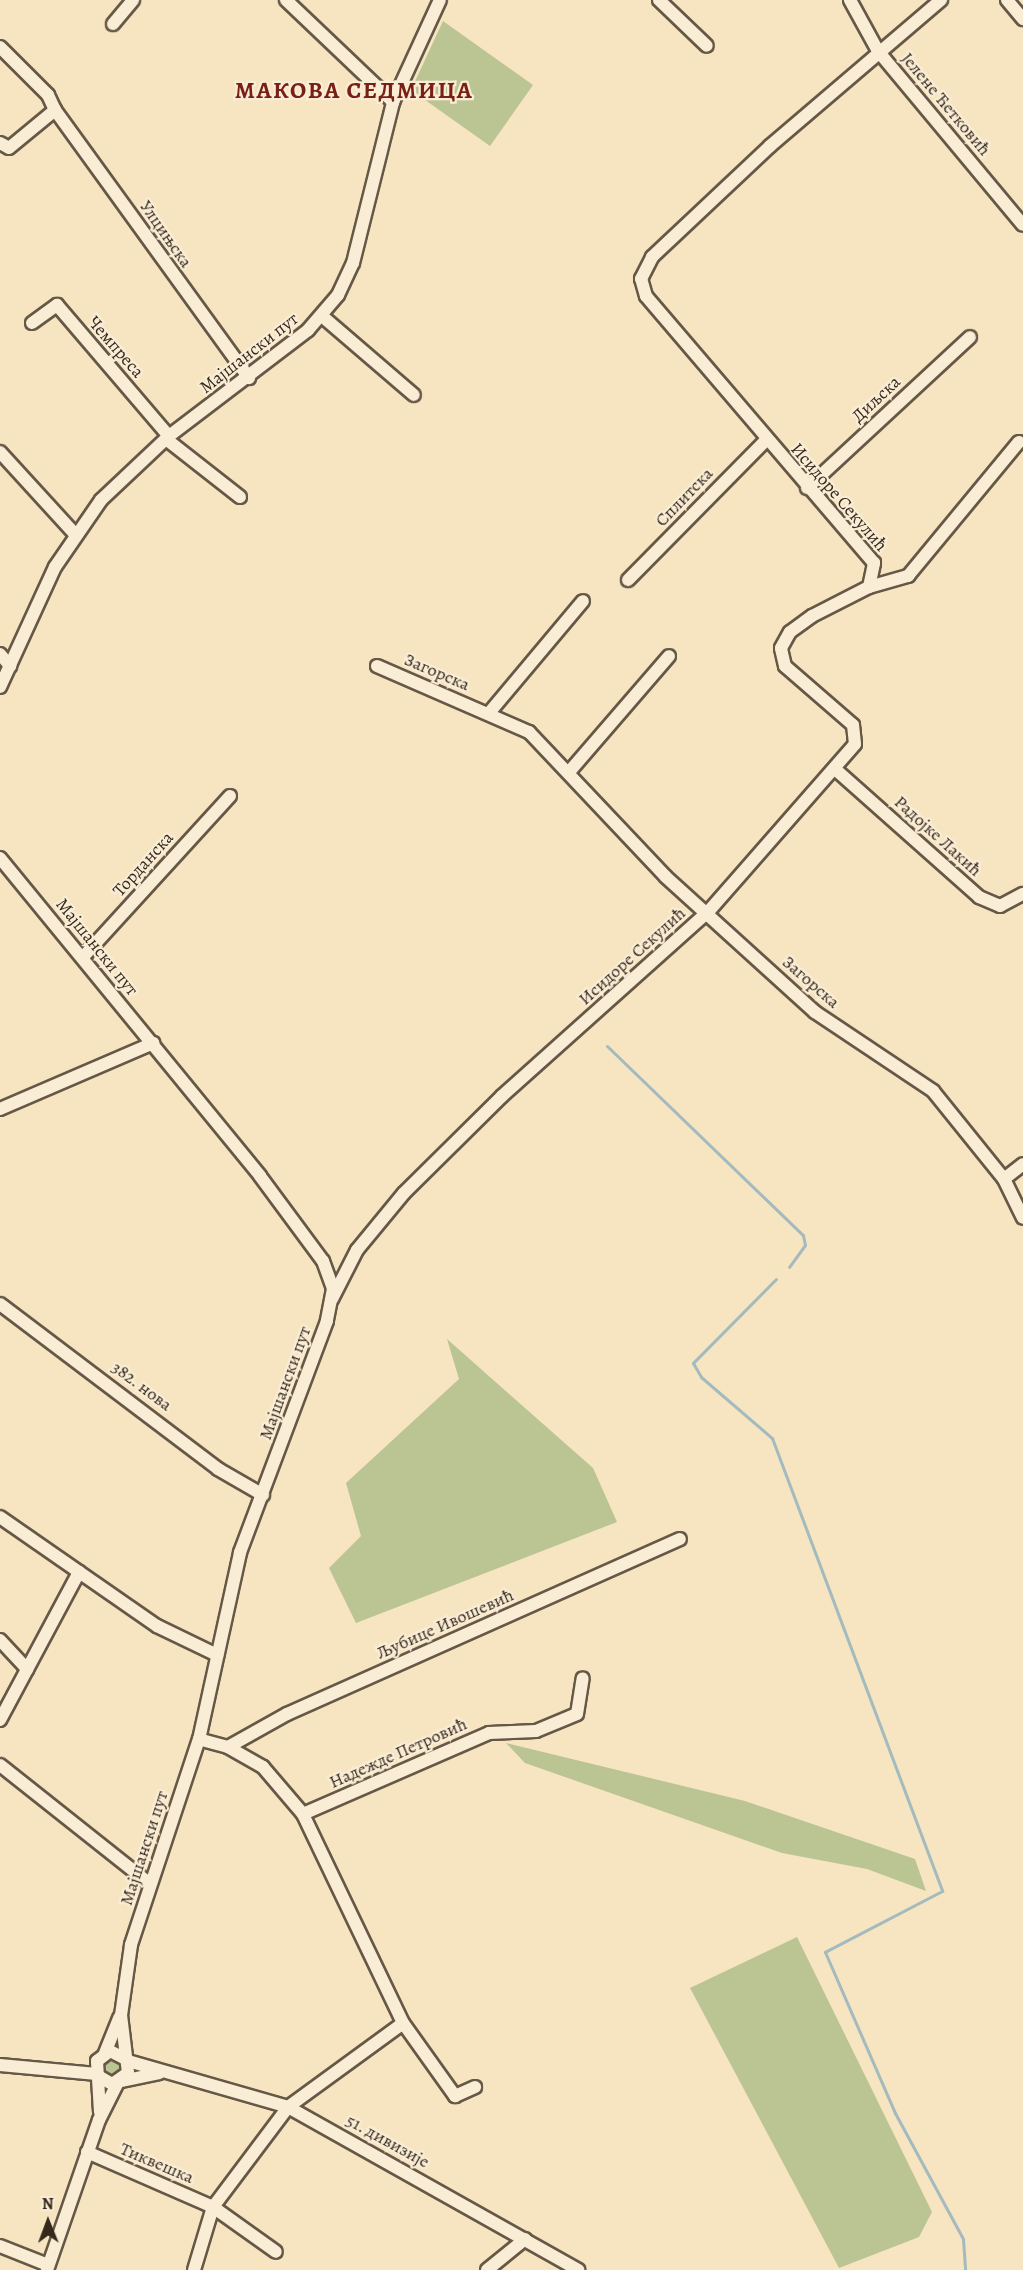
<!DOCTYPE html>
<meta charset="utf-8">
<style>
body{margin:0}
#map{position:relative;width:1023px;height:2270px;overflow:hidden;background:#f7e4c0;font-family:Alegreya,serif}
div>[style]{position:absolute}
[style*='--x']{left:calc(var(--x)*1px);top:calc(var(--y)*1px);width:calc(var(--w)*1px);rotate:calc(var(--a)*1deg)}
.green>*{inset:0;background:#bbc493}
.stream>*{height:3px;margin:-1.5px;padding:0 1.5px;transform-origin:1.5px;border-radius:1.5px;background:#a3bbbe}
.roads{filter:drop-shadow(2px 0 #665846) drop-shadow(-2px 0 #665846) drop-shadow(0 2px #665846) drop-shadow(0 -2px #665846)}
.minor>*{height:12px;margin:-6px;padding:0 6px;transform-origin:6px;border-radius:6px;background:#faedd6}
span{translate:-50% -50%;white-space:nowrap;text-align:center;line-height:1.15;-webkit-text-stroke:4.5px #faedd6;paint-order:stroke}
.street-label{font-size:18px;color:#35291d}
.district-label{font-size:24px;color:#7a1f14;font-weight:700;letter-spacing:1.5px}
.north{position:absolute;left:18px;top:2192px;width:60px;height:60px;-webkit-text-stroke:4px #faedd6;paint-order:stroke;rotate:359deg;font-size:16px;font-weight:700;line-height:24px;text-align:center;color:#35291d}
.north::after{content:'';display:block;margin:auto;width:21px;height:27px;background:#35291d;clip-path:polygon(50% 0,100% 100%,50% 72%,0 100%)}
</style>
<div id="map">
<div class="green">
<i style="clip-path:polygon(443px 21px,533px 85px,490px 146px,411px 90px)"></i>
<i style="clip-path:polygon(447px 1339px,593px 1468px,617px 1522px,356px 1623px,329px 1568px,361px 1536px,346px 1483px,459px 1379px)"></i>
<i style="clip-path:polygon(506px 1743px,745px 1801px,915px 1859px,926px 1891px,867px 1869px,782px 1853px,525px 1763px)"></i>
<i style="clip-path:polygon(797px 1937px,932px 2212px,919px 2237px,839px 2268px,690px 1988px)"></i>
<i style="clip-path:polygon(110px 2057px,122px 2062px,122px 2072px,114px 2078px,104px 2075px,102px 2064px)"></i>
</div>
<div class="stream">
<i style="--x:607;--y:1046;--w:272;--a:44"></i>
<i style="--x:803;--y:1235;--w:10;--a:79"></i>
<i style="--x:805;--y:1245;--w:27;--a:126"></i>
<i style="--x:776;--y:1279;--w:118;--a:134.7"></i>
<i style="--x:693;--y:1363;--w:16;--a:60"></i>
<i style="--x:701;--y:1377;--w:94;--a:40.7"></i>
<i style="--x:772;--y:1438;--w:484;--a:69.4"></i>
<i style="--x:942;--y:1891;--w:132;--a:152.5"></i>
<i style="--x:825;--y:1952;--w:176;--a:66.5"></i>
<i style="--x:895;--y:2113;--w:143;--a:61.6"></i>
<i style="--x:963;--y:2239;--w:31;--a:86"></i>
</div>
<div class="roads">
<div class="minor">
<i style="--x:286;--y:0;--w:148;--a:43.6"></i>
<i style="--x:659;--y:0;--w:66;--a:43.8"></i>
<i style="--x:850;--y:0;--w:58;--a:61.2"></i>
<i style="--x:878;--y:51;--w:226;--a:50.2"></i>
<i style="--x:1007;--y:0;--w:25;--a:50"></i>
<i style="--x:113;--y:24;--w:31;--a:-50"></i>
<i style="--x:0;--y:47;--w:68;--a:45"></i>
<i style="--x:48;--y:95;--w:17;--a:65"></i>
<i style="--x:0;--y:143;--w:10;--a:29"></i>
<i style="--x:9;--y:148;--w:60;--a:-39.6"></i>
<i style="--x:55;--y:110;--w:331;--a:54.1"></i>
<i style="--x:322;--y:316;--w:121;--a:40.7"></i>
<i style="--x:32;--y:323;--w:31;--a:-36"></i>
<i style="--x:57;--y:305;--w:172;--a:49.5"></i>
<i style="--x:166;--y:439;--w:94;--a:38.1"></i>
<i style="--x:0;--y:452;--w:111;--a:47.6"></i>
<i style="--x:807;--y:488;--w:222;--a:-42.8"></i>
<i style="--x:628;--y:580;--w:197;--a:-45.4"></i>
<i style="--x:869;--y:587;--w:41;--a:-15.8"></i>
<i style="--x:908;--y:576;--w:174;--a:-50.4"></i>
<i style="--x:0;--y:654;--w:16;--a:50"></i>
<i style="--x:377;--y:666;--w:166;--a:23.5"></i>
<i style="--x:529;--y:732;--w:199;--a:46.6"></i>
<i style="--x:666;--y:877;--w:201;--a:42.2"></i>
<i style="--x:815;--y:1012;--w:142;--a:33.8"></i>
<i style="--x:933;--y:1091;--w:113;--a:51.1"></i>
<i style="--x:1004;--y:1179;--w:43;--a:64"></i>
<i style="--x:0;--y:687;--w:132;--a:-65.4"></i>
<i style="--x:55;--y:567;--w:81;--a:-55.5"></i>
<i style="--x:101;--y:500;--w:93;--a:-43.3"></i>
<i style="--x:169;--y:436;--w:175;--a:-37.3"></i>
<i style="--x:308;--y:330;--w:46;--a:-49.4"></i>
<i style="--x:338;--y:295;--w:35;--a:-65"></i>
<i style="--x:353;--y:263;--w:166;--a:-76"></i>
<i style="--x:393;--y:102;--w:112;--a:-65.3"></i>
<i style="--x:489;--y:713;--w:146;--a:-50"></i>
<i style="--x:835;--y:769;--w:193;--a:41.6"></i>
<i style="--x:979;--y:897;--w:23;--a:23"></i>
<i style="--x:1000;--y:906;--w:26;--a:-28"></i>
<i style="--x:569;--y:772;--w:153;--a:-49.2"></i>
<i style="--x:0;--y:858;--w:411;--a:50.7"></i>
<i style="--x:260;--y:1176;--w:106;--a:53.5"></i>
<i style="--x:323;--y:1261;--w:30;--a:70"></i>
<i style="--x:333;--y:1289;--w:33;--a:101"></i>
<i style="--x:327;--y:1321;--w:248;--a:110.6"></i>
<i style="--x:240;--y:1553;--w:190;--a:102.4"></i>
<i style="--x:199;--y:1739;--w:217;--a:108.3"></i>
<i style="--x:131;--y:1945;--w:71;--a:98.1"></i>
<i style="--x:121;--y:2015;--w:58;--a:83.1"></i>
<i style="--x:128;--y:2073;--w:19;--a:145"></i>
<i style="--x:112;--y:2084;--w:16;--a:-150"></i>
<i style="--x:83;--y:957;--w:218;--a:-47.6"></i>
<i style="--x:0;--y:1109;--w:167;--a:-23.3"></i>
<i style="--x:1004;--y:1179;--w:24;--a:-38"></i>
<i style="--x:332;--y:1299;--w:55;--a:-63"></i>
<i style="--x:357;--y:1250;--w:74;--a:-50.5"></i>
<i style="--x:404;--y:1193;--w:138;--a:-44.7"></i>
<i style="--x:502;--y:1096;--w:276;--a:-41.8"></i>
<i style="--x:708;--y:912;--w:223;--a:-48.8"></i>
<i style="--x:855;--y:744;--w:19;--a:-96"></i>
<i style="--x:853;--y:725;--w:90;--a:-139.1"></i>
<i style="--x:785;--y:666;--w:18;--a:-103"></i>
<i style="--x:781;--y:648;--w:18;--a:-61"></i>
<i style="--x:790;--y:632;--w:27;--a:-36"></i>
<i style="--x:812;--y:616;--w:64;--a:-27"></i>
<i style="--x:869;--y:587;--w:25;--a:-78"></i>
<i style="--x:874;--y:563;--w:351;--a:-130.5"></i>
<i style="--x:646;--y:296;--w:18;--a:-106"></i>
<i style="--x:641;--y:279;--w:25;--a:-63"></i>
<i style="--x:652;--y:257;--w:162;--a:-43.2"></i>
<i style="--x:770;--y:146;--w:225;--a:-40.5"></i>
<i style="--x:0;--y:1304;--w:273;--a:37.1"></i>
<i style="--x:218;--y:1469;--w:52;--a:30"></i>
<i style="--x:0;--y:1517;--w:191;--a:34.8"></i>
<i style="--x:157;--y:1626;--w:67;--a:25.8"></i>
<i style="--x:0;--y:1640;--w:40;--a:47"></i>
<i style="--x:0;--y:1720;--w:168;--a:-61.9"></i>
<i style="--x:228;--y:1747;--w:68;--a:-29.2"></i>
<i style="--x:287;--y:1714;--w:430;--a:-24"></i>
<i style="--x:0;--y:1765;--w:191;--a:38.4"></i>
<i style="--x:303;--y:1814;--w:203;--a:-23.5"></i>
<i style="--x:489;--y:1733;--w:47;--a:-2.4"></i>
<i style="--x:536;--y:1731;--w:44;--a:-22.5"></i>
<i style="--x:577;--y:1714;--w:36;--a:-81"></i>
<i style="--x:403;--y:2023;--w:90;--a:54.5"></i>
<i style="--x:455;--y:2096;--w:22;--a:-24"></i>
<i style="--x:105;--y:2053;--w:38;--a:-68"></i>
<i style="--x:128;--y:2061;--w:166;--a:16"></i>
<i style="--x:288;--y:2107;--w:333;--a:29.3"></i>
<i style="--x:0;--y:2065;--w:97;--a:5.3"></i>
<i style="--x:122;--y:2081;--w:38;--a:-12"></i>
<i style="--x:100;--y:2112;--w:51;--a:-93.4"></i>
<i style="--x:97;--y:2061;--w:16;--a:-38"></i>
<i style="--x:110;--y:2051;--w:18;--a:27"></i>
<i style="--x:87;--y:2152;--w:137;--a:23.6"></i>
<i style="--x:213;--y:2207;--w:77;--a:35.5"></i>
<i style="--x:0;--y:2246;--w:52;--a:21.6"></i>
<i style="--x:47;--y:2270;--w:159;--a:-70.9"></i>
<i style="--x:99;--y:2120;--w:40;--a:-63.4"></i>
<i style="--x:194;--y:2270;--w:66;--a:-73.2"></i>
<i style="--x:213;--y:2207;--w:125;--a:-53.1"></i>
<i style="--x:288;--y:2107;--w:142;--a:-36.1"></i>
<i style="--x:403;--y:2023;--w:232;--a:-115.6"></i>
<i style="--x:303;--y:1814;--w:62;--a:-130.4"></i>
<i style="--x:263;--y:1767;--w:40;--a:-150.3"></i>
<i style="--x:228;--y:1747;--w:30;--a:-165"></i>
<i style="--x:487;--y:2270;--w:49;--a:-39.2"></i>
</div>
</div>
<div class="street-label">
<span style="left:946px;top:104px;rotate:50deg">Јелене Ћетковић</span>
<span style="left:166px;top:234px;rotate:55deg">Улцињска</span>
<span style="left:116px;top:347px;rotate:49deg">Чемпреса</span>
<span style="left:249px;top:353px;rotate:-38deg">Мајшански пут</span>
<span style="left:876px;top:399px;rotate:-43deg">Диљска</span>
<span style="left:684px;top:497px;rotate:-46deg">Сплитска</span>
<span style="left:839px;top:497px;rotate:49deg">Исидоре Секулић</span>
<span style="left:437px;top:672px;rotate:23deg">Загорска</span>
<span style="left:938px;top:836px;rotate:42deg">Радојке Лакић</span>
<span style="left:143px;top:864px;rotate:-48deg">Торданска</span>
<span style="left:97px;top:947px;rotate:51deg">Мајшански пут</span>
<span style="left:632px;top:956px;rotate:-42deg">Исидоре Секулић</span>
<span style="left:811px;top:982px;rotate:41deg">Загорска</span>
<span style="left:285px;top:1383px;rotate:-70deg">Мајшански пут</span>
<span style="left:142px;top:1386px;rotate:37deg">382. нова</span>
<span style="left:445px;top:1624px;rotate:-24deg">Љубице Ивошевић</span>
<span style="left:398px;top:1753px;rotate:-24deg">Надежде Петровић</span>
<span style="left:144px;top:1848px;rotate:-72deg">Мајшански пут</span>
<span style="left:388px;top:2141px;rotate:29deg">51. дивизије</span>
<span style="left:157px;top:2163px;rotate:23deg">Тиквешка</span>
</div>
<div class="district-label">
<span style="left:354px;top:91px">МАКОВА СЕДМИЦА</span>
</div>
<div class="north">N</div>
</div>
